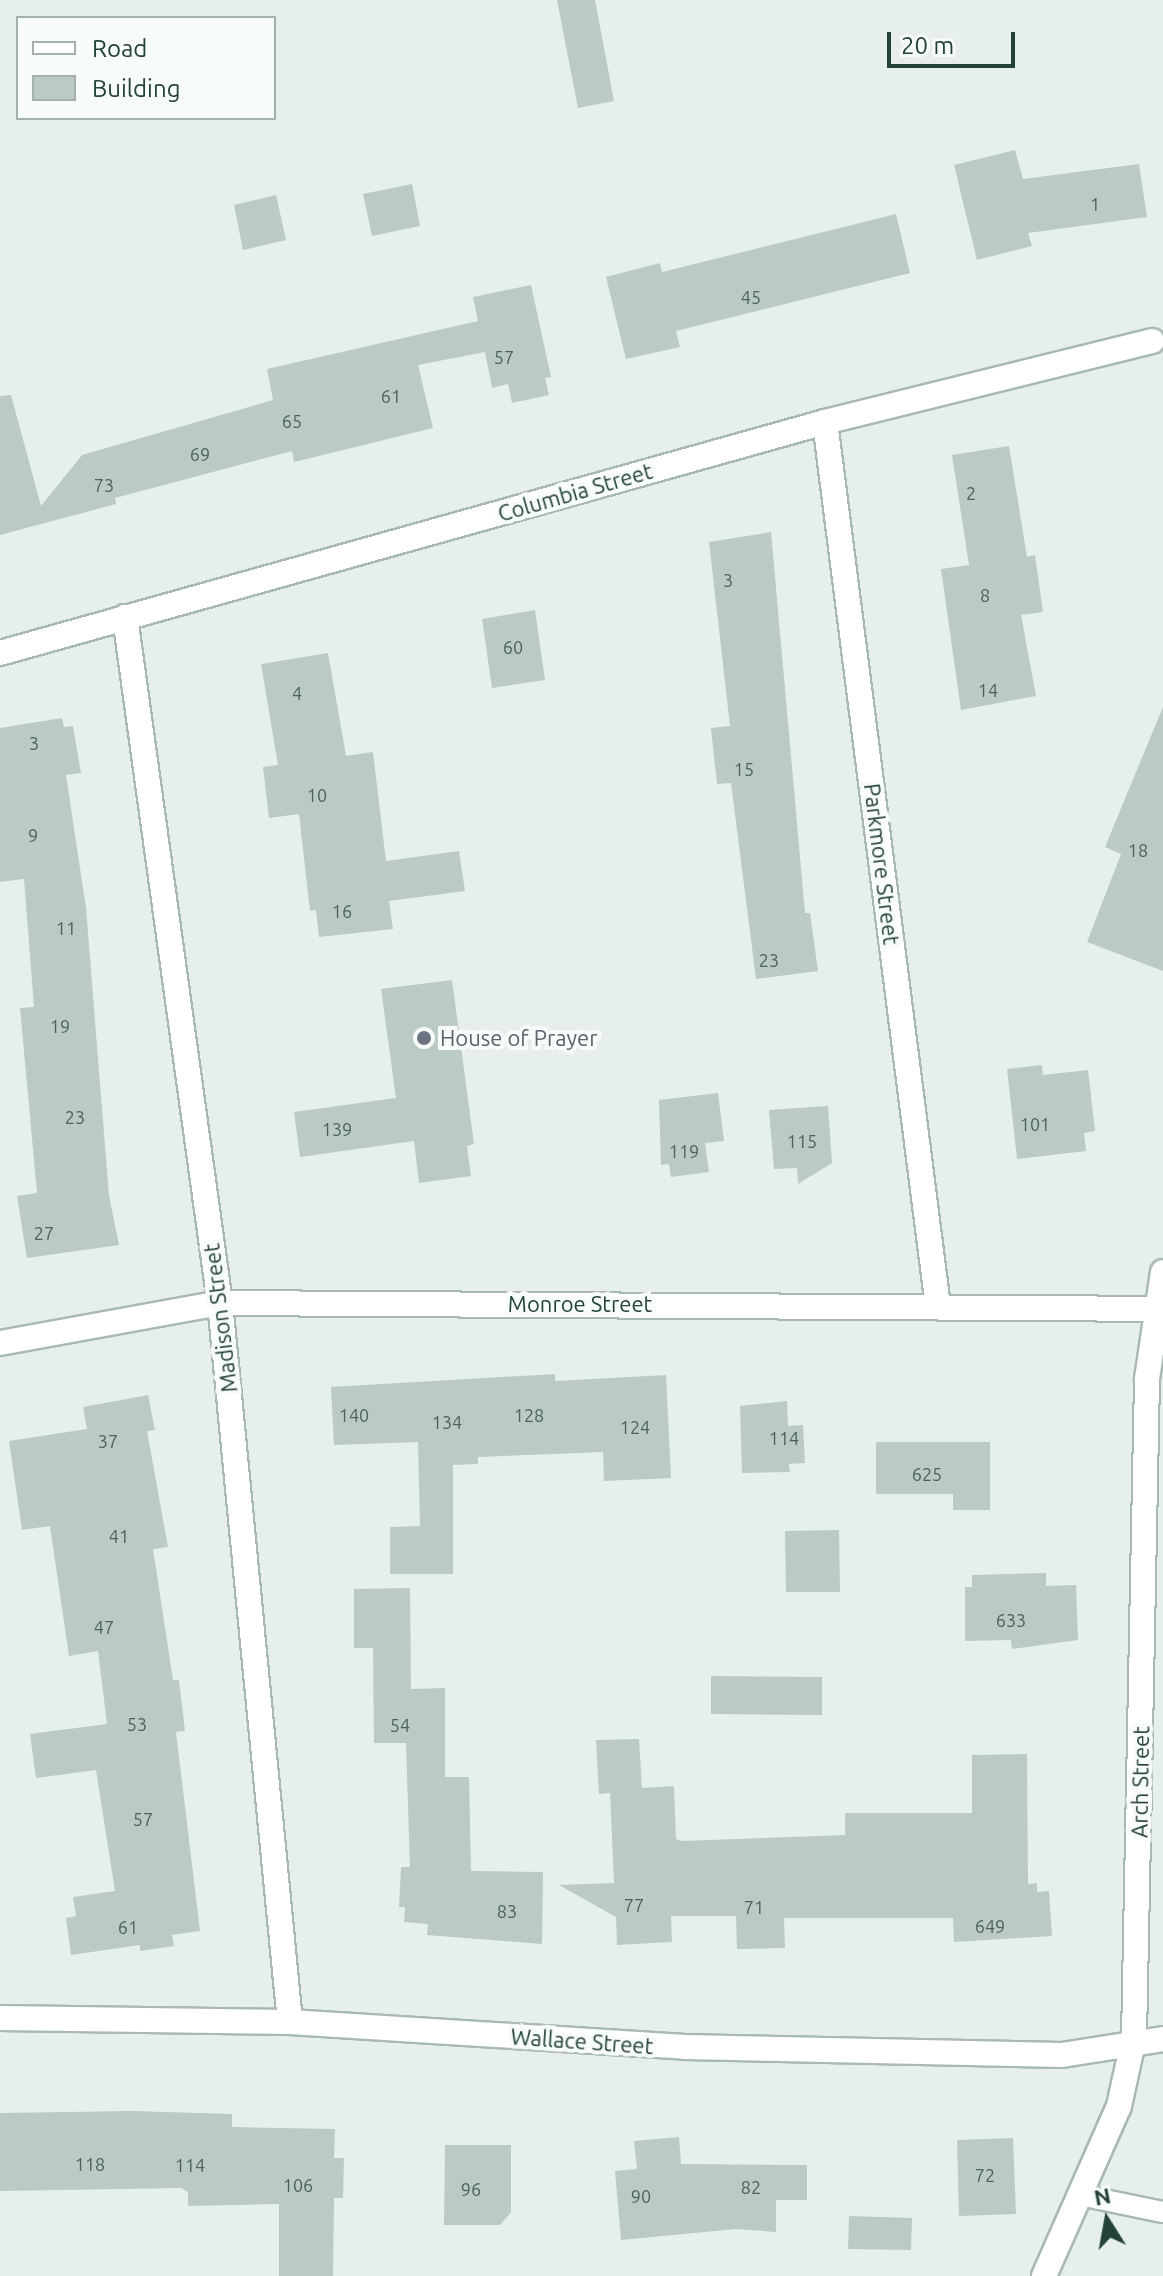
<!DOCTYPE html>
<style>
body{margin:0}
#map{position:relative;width:1163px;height:2276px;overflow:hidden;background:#e6efeb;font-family:Ubuntu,sans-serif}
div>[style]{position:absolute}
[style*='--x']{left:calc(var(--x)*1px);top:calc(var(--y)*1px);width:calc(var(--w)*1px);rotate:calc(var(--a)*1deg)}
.building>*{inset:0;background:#bbcac4}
.roads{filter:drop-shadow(2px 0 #a8b8b2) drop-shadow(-2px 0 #a8b8b2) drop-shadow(0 2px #a8b8b2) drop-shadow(0 -2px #a8b8b2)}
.lane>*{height:20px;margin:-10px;padding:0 10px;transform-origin:10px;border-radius:10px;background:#fff}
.street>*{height:24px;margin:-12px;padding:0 12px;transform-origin:12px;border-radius:12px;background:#fff}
.secondary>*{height:24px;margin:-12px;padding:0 12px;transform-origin:12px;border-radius:12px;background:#fff}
.dots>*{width:22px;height:22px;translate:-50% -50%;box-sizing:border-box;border:4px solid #f7fbf9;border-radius:50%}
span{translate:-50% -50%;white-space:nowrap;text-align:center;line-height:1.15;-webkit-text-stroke:8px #f7fbf9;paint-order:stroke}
.number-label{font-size:18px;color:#4a645c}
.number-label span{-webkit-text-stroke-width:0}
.street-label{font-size:22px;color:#24423a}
.worship-label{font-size:22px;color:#5b616d}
.left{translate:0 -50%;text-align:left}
.legend{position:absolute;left:16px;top:16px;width:260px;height:104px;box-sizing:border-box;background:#f7fbf9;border:2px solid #a3b1ad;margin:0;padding:10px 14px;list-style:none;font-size:24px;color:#24423a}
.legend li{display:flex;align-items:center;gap:16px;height:40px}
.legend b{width:40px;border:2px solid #a3b1ad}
.north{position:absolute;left:1067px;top:2180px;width:80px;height:80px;-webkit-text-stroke:6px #f7fbf9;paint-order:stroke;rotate:349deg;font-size:22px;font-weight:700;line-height:32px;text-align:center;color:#24423a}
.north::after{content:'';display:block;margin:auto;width:28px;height:36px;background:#24423a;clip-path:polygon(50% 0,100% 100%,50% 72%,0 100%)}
.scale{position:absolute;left:887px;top:32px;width:128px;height:36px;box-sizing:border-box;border:4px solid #24423a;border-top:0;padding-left:10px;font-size:24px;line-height:28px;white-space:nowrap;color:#24423a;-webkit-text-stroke:6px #f7fbf9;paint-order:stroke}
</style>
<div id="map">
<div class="building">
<i style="clip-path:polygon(557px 0,595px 0,614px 101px,578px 108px)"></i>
<i style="clip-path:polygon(1015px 150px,1023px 179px,1139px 164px,1147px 217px,1028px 233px,1032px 246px,977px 260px,954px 165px)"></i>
<i style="clip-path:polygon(412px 184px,420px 226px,372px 236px,363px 194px)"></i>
<i style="clip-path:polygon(276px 195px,286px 240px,243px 250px,234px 205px)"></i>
<i style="clip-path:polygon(896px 214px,910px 273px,676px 331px,680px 347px,626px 359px,606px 277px,660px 263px,662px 272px)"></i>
<i style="clip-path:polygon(531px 285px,551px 377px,545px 378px,549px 395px,512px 403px,508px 384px,492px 388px,485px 352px,418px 365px,433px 428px,294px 462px,292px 451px,115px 498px,116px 504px,0 535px,0 396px,11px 395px,41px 506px,82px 455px,273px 400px,267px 369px,478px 321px,473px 297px)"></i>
<i style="clip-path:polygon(1009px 446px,1027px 557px,1035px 555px,1043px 612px,1021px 615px,1036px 696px,961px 710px,941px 569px,969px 565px,952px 455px)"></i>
<i style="clip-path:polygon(771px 532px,805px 913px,810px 913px,818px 971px,756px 979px,731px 783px,717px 784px,711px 728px,730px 726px,709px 542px)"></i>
<i style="clip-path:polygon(535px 610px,545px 680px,492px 688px,482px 619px)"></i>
<i style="clip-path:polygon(328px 653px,346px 756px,373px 752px,386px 861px,459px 851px,465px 891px,389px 901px,393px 929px,319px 937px,316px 910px,310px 911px,299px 814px,269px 818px,263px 767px,278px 765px,261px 664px)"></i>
<i style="clip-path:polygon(1163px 707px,1163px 971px,1087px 942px,1121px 854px,1105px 847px)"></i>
<i style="clip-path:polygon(62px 718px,64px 727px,73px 726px,81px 773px,66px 775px,86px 908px,109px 1196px,119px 1245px,27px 1258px,17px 1196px,37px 1193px,20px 1008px,34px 1007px,24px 879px,0 882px,0 728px)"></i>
<i style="clip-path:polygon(452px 980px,474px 1144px,467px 1146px,471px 1176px,419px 1183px,414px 1141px,300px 1157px,294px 1112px,396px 1098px,381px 989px)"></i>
<i style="clip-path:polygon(1042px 1065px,1043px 1075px,1088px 1070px,1095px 1131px,1084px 1133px,1086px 1151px,1017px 1159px,1007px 1069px)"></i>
<i style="clip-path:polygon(718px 1093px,724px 1141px,705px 1143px,709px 1172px,671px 1177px,669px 1164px,661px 1165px,659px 1100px)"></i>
<i style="clip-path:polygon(828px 1106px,832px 1163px,798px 1184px,797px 1168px,774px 1169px,769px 1110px)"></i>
<i style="clip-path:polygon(555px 1374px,555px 1381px,666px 1375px,671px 1478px,604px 1481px,603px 1452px,478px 1457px,478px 1464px,453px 1465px,453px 1574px,390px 1574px,390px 1527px,420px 1526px,418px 1442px,334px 1445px,331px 1387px)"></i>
<i style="clip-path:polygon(148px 1395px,155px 1430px,147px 1431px,168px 1547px,153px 1549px,173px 1680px,179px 1680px,185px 1731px,176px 1732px,200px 1931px,172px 1935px,174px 1946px,140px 1951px,140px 1945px,71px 1955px,66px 1918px,76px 1916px,73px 1897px,115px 1891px,96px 1770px,36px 1778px,30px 1734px,107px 1724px,98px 1651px,69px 1656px,50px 1526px,22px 1530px,9px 1441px,87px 1429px,83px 1407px)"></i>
<i style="clip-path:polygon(787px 1401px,788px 1426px,803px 1425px,805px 1463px,789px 1464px,790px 1472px,742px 1473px,740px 1406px)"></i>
<i style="clip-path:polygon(876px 1442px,990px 1442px,990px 1510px,953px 1510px,953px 1494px,876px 1494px)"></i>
<i style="clip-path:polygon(839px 1530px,840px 1592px,786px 1592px,785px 1531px)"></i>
<i style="clip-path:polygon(1046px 1573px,1046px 1586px,1076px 1585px,1078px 1640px,1012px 1649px,1011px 1640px,965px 1641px,965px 1587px,972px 1587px,972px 1575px)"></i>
<i style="clip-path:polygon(410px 1588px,411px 1689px,445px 1688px,445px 1777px,469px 1777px,471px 1871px,543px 1872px,542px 1944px,427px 1935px,428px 1924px,404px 1922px,405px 1907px,399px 1907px,401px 1867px,410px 1867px,406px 1743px,374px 1743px,373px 1648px,354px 1648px,354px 1589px)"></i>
<i style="clip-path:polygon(711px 1676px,822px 1677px,822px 1715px,711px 1714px)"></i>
<i style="clip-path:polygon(639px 1739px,642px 1788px,674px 1786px,676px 1839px,682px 1841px,845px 1835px,845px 1813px,972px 1813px,972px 1755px,1027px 1754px,1028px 1884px,1037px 1883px,1037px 1892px,1049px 1891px,1052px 1936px,954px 1942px,953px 1918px,784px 1918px,785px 1948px,737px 1949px,736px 1916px,671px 1916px,672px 1942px,617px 1945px,616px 1917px,559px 1885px,614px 1883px,610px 1793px,599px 1794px,596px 1740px)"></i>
<i style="clip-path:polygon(132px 2111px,232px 2114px,232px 2127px,335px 2129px,334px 2158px,344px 2158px,343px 2198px,334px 2198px,333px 2276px,279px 2276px,279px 2204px,188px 2206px,188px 2192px,181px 2188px,0 2191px,0 2113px)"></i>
<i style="clip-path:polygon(679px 2137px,681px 2164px,807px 2165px,807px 2200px,776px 2200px,776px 2232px,736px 2229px,621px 2240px,615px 2171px,637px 2169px,634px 2141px)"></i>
<i style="clip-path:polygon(1013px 2138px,1016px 2214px,959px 2216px,957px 2140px)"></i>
<i style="clip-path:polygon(445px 2145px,511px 2145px,511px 2212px,500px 2225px,444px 2225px)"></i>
<i style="clip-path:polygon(849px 2216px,912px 2218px,911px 2250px,848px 2249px)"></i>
</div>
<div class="roads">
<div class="lane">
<i style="--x:1080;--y:2195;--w:85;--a:11.6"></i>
</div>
<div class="street">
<i style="--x:825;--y:422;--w:891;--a:82.72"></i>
<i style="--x:125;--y:617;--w:693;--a:82.12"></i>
<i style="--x:220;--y:1303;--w:722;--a:84.44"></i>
<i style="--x:0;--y:653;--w:857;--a:-15.64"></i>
<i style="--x:825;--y:422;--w:337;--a:-13.9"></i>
<i style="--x:0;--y:2018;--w:290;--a:0.8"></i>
<i style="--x:290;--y:2022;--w:396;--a:3.6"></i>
<i style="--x:685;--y:2047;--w:377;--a:1.2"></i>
<i style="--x:1062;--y:2055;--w:102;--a:-9"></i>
</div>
<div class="secondary">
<i style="--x:0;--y:1343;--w:224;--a:-10.3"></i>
<i style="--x:220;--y:1303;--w:943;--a:0.36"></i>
<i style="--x:1044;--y:2276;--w:186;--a:-66.2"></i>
<i style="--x:1119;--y:2106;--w:70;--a:-77.6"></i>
<i style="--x:1134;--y:2038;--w:659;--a:-88.87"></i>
<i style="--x:1147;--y:1379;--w:108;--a:-81.5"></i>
</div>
</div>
<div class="dots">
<i style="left:424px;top:1038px;background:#6b7280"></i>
</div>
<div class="number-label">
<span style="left:1095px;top:204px">1</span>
<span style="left:751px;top:297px">45</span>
<span style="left:504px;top:357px">57</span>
<span style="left:391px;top:396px">61</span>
<span style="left:292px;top:421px">65</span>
<span style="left:200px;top:454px">69</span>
<span style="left:104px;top:485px">73</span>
<span style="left:971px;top:493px">2</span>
<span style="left:728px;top:580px">3</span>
<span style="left:985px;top:595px">8</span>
<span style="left:513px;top:647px">60</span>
<span style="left:988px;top:690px">14</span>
<span style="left:297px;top:693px">4</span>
<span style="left:34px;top:743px">3</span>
<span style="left:744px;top:769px">15</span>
<span style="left:317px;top:795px">10</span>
<span style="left:33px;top:835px">9</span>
<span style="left:1138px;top:850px">18</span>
<span style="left:342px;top:911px">16</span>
<span style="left:66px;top:928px">11</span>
<span style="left:769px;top:960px">23</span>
<span style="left:60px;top:1026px">19</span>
<span style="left:75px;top:1117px">23</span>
<span style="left:1035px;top:1124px">101</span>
<span style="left:337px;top:1129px">139</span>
<span style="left:802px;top:1141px">115</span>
<span style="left:684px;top:1151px">119</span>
<span style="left:44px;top:1233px">27</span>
<span style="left:354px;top:1415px">140</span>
<span style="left:529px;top:1415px">128</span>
<span style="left:447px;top:1422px">134</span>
<span style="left:635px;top:1427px">124</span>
<span style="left:784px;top:1438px">114</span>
<span style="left:108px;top:1441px">37</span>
<span style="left:927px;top:1474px">625</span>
<span style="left:119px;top:1536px">41</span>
<span style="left:1011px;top:1620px">633</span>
<span style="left:104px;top:1627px">47</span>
<span style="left:137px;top:1724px">53</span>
<span style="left:400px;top:1725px">54</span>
<span style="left:143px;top:1819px">57</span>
<span style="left:634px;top:1905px">77</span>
<span style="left:754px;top:1907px">71</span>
<span style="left:507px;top:1911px">83</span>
<span style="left:990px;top:1926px">649</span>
<span style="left:128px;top:1927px">61</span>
<span style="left:90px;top:2164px">118</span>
<span style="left:190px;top:2165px">114</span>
<span style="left:985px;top:2175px">72</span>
<span style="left:298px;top:2185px">106</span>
<span style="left:751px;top:2187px">82</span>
<span style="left:471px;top:2189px">96</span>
<span style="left:641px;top:2196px">90</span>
</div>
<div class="street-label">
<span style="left:575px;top:492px;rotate:-16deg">Columbia Street</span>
<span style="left:882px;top:864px;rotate:83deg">Parkmore Street</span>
<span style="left:580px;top:1304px">Monroe Street</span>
<span style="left:220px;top:1318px;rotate:-97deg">Madison Street</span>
<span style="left:1140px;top:1782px;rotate:-89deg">Arch Street</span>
<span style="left:582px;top:2041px;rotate:4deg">Wallace Street</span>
</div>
<div class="worship-label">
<span class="left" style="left:440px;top:1038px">House of Prayer</span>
</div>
<ul class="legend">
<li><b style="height:10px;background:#fff"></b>Road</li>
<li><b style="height:22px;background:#bbcac4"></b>Building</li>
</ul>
<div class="north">N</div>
<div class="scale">20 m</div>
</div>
